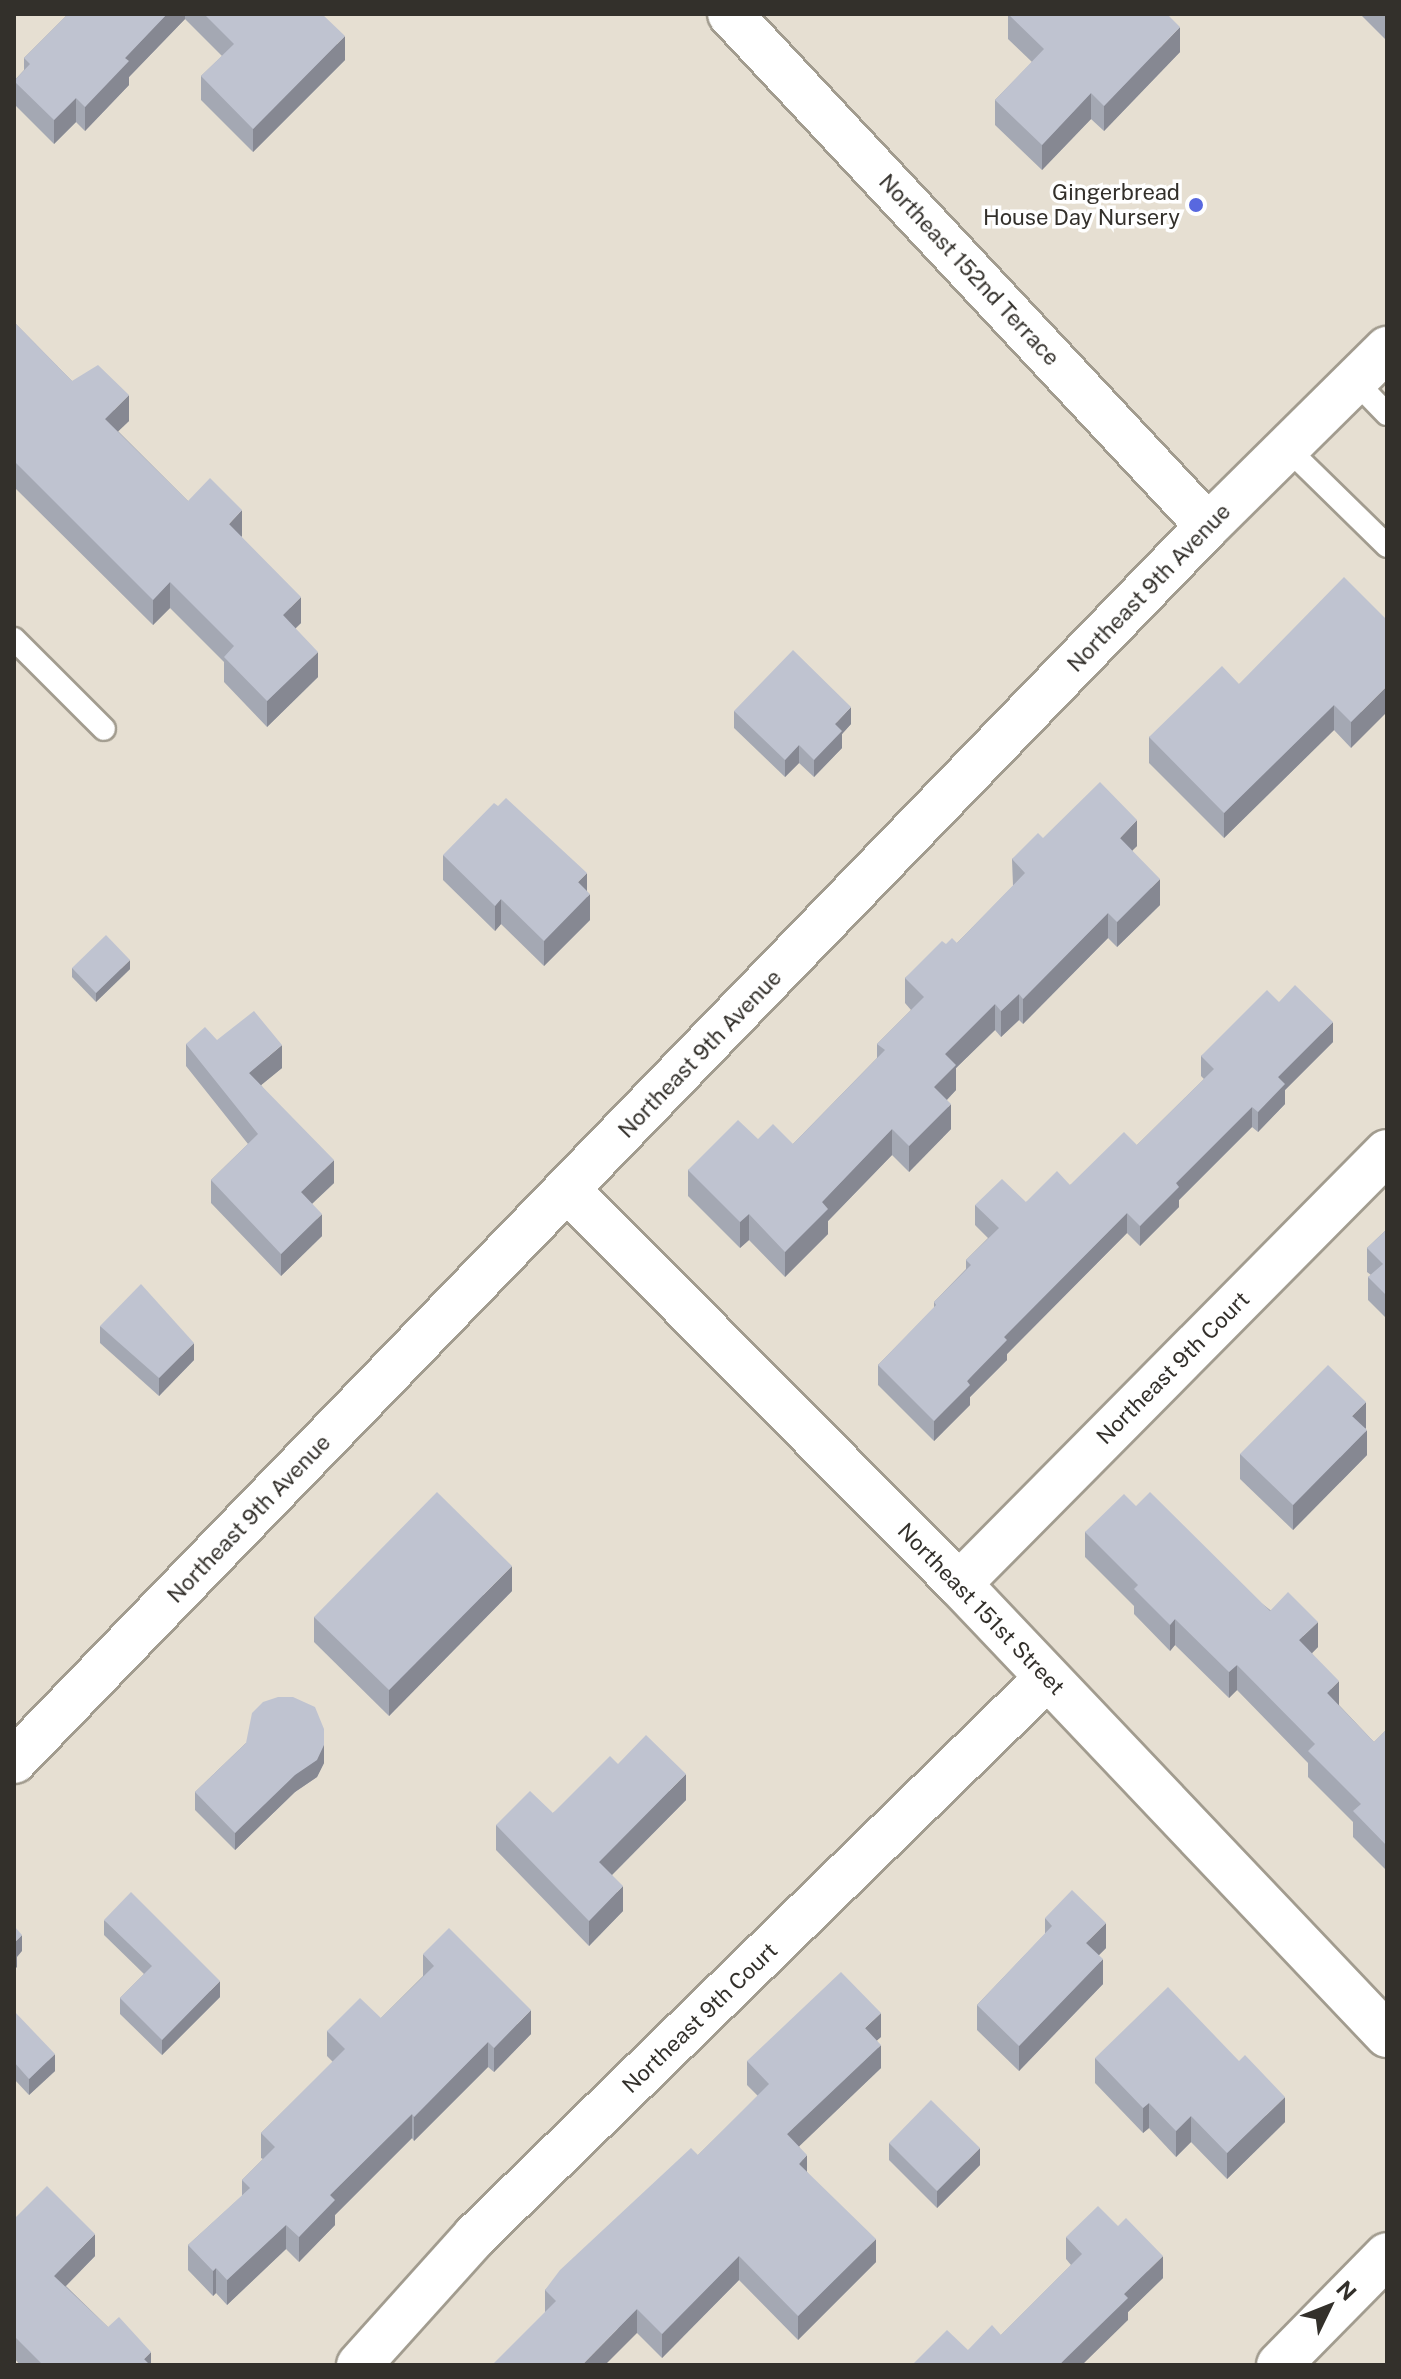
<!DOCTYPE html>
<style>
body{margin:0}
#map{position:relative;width:1401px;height:2379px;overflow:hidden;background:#e6dfd2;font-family:"Public Sans",sans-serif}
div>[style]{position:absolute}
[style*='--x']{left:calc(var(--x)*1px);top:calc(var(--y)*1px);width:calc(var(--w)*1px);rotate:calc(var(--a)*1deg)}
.roads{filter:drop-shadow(2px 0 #a29c8f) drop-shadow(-2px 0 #a29c8f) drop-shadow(0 2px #a29c8f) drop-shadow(0 -2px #a29c8f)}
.service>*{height:22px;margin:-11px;padding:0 11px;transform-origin:11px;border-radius:11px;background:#fff}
.minor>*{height:44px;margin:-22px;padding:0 22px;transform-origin:22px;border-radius:22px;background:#fff}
.tertiary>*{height:44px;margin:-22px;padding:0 22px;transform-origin:22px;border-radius:22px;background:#fff}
.wall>*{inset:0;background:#a4a8b3}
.shaded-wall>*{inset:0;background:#868892}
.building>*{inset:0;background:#bfc3d0}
.dots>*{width:22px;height:22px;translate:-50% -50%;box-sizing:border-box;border:4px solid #fff;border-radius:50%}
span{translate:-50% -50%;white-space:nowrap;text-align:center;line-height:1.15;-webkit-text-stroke:7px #fff;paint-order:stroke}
.poi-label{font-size:22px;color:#33302b}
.right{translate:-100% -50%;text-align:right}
.street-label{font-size:22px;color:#33302b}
.frame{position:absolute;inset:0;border:16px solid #33302b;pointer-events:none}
.north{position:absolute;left:1289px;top:2267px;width:80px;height:80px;-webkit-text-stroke:6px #fff;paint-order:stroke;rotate:47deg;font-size:22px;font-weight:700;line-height:32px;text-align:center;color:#33302b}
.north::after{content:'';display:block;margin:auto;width:28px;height:36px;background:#33302b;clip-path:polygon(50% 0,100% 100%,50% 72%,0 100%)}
</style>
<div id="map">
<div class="roads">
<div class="service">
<i style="--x:1355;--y:381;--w:46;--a:45.9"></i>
<i style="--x:1287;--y:448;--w:140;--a:44.4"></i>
<i style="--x:14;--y:639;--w:127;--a:45"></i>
</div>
<div class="minor">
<i style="--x:730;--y:14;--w:700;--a:46.97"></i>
<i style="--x:568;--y:1190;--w:555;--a:45.22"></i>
<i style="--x:959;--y:1584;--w:622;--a:46.5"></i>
<i style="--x:959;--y:1584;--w:608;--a:-45.27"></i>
<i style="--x:14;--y:1761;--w:1718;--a:-45.97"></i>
<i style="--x:1208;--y:526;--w:252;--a:-44.7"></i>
<i style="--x:359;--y:2365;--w:173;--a:-48"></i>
<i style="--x:475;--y:2236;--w:799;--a:-44.29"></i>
</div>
<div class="tertiary">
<i style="--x:1279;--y:2365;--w:154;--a:-45.5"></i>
</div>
</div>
<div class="wall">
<i style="clip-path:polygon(68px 14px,322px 14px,345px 60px,253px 152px,201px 100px,201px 76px,222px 56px,185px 19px,129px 77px,129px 85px,85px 131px,76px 122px,54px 144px,14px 104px,14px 81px,24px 70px,24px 58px)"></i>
<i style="clip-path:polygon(1008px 14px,1180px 52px,1104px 131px,1091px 119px,1042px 170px,995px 125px,995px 100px,1032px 62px,1008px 39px)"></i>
<i style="clip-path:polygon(1360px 14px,1387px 14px,1387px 41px)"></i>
<i style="clip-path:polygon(14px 322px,72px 381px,129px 421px,118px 431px,188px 501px,242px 536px,241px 537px,301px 623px,295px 628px,318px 677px,267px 727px,224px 682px,224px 662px,170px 608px,153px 625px,14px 487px)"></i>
<i style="clip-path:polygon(1387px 620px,1351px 748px,1334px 730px,1224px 838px,1149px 763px,1149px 737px,1239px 684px)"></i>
<i style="clip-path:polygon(734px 711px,851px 724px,842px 734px,842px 748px,814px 777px,799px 763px,785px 777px,734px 728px)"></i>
<i style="clip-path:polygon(1043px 838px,1137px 846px,1132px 850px,1160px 905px,1117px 947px,1108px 938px,1023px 1024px,1019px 1020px,1001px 1037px,995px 1030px,956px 1068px,956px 1090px,947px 1100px,951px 1129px,909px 1172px,892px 1155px,828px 1221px,828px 1234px,785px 1277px,749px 1240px,740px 1248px,688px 1196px,688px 1170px,758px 1139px,793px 1144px,877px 1058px,877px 1044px,911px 1010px,905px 1003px,905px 978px,946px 944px,957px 943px,1013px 886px,1012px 859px)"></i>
<i style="clip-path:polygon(443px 855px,587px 891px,590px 920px,544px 966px,501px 924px,495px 931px,443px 880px)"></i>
<i style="clip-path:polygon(72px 968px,130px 969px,96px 1002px,72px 977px)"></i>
<i style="clip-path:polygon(1279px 1002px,1333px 1042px,1285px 1090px,1285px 1104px,1258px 1132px,1252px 1127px,1179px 1200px,1179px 1207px,1140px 1246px,1127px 1233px,1007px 1354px,1007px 1360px,970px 1397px,970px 1405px,934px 1441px,878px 1385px,878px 1365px,934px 1308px,934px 1302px,966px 1269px,966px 1260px,988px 1238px,975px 1225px,975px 1205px,1026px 1202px,1070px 1185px,1137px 1145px,1204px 1079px,1201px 1076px,1201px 1056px)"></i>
<i style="clip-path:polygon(217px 1040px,282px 1068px,261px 1085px,334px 1183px,312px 1204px,322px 1236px,281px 1276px,211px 1203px,211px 1180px,248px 1144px,186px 1066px,186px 1044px)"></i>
<i style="clip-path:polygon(1387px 1229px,1387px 1319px,1368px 1300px,1368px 1277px,1371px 1275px,1367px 1272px,1367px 1248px)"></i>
<i style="clip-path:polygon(100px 1326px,194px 1360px,159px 1396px,100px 1343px)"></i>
<i style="clip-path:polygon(1365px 1428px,1367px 1455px,1293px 1530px,1240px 1479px,1240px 1454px,1366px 1428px)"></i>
<i style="clip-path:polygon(1136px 1506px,1318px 1647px,1312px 1653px,1339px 1705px,1374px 1742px,1387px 1729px,1387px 1871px,1353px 1837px,1353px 1822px,1308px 1777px,1308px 1763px,1237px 1690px,1229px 1698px,1175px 1645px,1170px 1651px,1134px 1614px,1134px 1606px,1085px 1557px,1085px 1532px)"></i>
<i style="clip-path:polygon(512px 1591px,389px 1716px,314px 1642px,314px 1617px)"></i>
<i style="clip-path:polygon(246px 1743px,324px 1763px,317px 1777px,295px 1792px,235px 1850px,195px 1810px,195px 1792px)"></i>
<i style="clip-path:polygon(618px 1764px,686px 1800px,612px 1875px,623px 1911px,589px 1946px,496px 1850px,496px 1825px,553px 1813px)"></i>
<i style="clip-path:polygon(1045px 1918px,1106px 1948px,1099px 1955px,1103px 1984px,1019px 2071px,977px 2030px,977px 2005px,1045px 1934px)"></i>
<i style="clip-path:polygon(104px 1920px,220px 1997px,162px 2055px,120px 2014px,120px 1998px,144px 1974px,104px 1935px)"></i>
<i style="clip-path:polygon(423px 1954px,531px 2034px,494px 2072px,488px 2067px,414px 2141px,412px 2138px,335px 2215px,335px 2225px,299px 2262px,286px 2249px,227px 2305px,216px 2293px,213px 2296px,188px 2270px,188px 2245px,242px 2196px,242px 2180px,263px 2159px,261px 2158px,261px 2133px,333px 2062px,327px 2056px,327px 2031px,381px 2018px,423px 1976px)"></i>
<i style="clip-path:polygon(14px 2011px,55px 2071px,29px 2095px,14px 2079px)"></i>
<i style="clip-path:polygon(881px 2037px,877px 2040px,881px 2068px,799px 2146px,807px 2172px,876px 2262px,798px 2340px,739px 2280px,662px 2358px,637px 2333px,545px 2312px,545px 2290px,698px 2155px,758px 2096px,747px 2085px,747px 2061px)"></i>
<i style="clip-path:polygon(1095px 2058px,1285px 2122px,1227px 2179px,1191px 2142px,1176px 2157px,1149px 2128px,1143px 2133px,1095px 2083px)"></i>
<i style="clip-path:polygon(889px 2143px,980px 2165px,937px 2208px,889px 2160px)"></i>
<i style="clip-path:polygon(14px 2219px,95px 2256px,66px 2286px,108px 2327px,151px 2365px,20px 2365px,14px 2358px)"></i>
<i style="clip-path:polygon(1066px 2237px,1163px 2278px,1128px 2312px,1128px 2320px,968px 2350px,1001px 2335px,1071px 2265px,1066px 2259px)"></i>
</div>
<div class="shaded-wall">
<i style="clip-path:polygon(167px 14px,185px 14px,185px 19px,129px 77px,129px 85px,85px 131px,85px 107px,125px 58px)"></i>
<i style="clip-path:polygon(1180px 27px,1180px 52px,1104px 131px,1104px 106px)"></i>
<i style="clip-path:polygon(345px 36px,345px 60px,253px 152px,253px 129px)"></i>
<i style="clip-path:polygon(1091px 93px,1091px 119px,1042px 170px,1042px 145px)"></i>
<i style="clip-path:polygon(76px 98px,76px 122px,54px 144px,54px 120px)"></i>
<i style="clip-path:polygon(129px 395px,129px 421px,105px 444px,105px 419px)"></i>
<i style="clip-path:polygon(242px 510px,242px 536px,229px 549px,229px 524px)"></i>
<i style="clip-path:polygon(170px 582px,170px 608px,153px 625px,153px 600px)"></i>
<i style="clip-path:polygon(301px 597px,301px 623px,283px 641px,283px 615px)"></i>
<i style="clip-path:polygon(318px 652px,318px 677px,267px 727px,267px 701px)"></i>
<i style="clip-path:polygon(1387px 686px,1387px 712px,1351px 748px,1351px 722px)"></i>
<i style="clip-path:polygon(1334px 705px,1334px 730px,1224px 838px,1224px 813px)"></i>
<i style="clip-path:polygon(851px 707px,851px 724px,842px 734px,842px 748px,814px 777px,814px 760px,835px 724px)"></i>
<i style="clip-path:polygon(799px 745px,799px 763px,785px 777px,785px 760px)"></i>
<i style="clip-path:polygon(1137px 820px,1137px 846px,1120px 863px,1120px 838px)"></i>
<i style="clip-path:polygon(587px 873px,587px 897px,590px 894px,590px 920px,544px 966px,544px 941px,578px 882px)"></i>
<i style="clip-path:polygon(1160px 879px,1160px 905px,1117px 947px,1117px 922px)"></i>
<i style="clip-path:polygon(501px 899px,501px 924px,495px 931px,495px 906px)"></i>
<i style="clip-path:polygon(1108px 913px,1108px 938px,1023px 1024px,1023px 999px)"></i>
<i style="clip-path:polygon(130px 960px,130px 969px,96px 1002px,96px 993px)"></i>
<i style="clip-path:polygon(1019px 994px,1019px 1020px,1001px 1037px,1001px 1011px)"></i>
<i style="clip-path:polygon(995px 1004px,995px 1030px,956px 1068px,956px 1090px,934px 1113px,934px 1087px,945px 1054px)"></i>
<i style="clip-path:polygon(1333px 1022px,1333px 1042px,1285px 1090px,1285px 1104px,1258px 1132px,1258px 1112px,1278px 1077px)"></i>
<i style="clip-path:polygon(282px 1045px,282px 1068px,249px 1095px,249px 1073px)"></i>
<i style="clip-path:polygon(951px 1104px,951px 1129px,909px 1172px,909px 1146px)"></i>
<i style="clip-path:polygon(1252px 1107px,1252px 1127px,1179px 1200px,1179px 1207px,1140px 1246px,1140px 1226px,1176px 1183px)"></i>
<i style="clip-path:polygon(892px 1129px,892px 1155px,828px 1221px,828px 1234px,785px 1277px,785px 1252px,822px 1202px)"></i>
<i style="clip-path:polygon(334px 1160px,334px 1183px,301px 1214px,301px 1192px)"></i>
<i style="clip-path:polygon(1127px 1213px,1127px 1233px,1007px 1354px,1007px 1360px,970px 1397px,970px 1405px,934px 1441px,934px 1421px,1004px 1337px)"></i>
<i style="clip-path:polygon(322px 1214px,322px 1236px,281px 1276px,281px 1254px)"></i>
<i style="clip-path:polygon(749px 1214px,749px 1240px,740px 1248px,740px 1222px)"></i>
<i style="clip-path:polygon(194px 1343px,194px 1360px,159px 1396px,159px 1378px)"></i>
<i style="clip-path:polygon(1366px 1402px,1366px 1428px,1352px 1442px,1352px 1416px)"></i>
<i style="clip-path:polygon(1367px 1430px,1367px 1455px,1293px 1530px,1293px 1505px)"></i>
<i style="clip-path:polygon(512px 1566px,512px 1591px,389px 1716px,389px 1690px)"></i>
<i style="clip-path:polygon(1175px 1619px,1175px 1645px,1170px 1651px,1170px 1625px)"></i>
<i style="clip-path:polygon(1318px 1622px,1318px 1647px,1299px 1666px,1299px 1640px)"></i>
<i style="clip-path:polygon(1237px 1665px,1237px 1690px,1229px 1698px,1229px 1672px)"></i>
<i style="clip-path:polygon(1339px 1681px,1339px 1707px,1327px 1693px)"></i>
<i style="clip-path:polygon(324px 1729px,324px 1763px,317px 1777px,295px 1792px,235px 1850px,235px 1833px)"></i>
<i style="clip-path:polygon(686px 1774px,686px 1800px,599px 1888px,599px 1862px)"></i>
<i style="clip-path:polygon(623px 1886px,623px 1911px,589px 1946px,589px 1921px)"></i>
<i style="clip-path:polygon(1106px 1923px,1106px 1948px,1086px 1968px,1086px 1943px)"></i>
<i style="clip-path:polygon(22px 1935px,22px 1951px,17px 1957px,17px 1967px,14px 1970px,14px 1943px)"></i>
<i style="clip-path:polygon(1103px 1959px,1103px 1984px,1019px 2071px,1019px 2046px)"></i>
<i style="clip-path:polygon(220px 1981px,220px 1997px,162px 2055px,162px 2040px)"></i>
<i style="clip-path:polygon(531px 2010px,531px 2034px,494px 2072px,494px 2048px)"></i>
<i style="clip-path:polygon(881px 2013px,881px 2037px,865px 2051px,865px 2028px)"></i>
<i style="clip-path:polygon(488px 2042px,488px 2067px,414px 2141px,414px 2117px)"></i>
<i style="clip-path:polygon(881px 2045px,881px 2068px,787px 2158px,787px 2134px)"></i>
<i style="clip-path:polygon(55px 2054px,55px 2071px,29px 2095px,29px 2079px)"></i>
<i style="clip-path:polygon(1285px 2097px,1285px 2122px,1227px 2179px,1227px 2153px)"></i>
<i style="clip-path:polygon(1149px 2103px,1149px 2128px,1143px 2133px,1143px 2108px)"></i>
<i style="clip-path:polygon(412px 2114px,412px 2138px,335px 2215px,335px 2225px,299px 2262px,299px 2237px,330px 2195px)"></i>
<i style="clip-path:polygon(1191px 2116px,1191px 2142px,1176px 2157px,1176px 2131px)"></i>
<i style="clip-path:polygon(980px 2148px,980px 2165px,937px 2208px,937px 2191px)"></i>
<i style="clip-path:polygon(807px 2155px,807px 2178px,799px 2164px)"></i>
<i style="clip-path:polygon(286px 2225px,286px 2249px,227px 2305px,227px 2280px)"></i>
<i style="clip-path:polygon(95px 2234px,95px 2256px,54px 2298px,54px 2276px)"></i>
<i style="clip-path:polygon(876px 2239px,876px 2262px,798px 2340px,798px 2316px)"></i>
<i style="clip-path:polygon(739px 2256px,739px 2280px,662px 2358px,662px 2334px)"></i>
<i style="clip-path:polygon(1163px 2256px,1163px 2278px,1128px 2312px,1128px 2320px,1082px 2365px,1059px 2365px,1124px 2294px)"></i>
<i style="clip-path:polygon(216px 2268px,216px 2293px,213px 2296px,213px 2271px)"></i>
<i style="clip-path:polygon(637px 2309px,637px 2333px,605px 2365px,584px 2365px,584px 2363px)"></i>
<i style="clip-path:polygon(151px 2352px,151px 2365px,144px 2365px,144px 2359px)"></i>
</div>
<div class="building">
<i style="clip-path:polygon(68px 14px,167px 14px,125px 58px,129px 61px,85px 107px,76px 98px,54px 120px,14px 81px,30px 64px,24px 58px)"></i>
<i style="clip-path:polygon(204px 14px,322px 14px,345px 36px,253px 129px,201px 76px,234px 44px)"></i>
<i style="clip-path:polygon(1008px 14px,1167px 14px,1180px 27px,1104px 106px,1091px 93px,1042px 145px,995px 100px,1044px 49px)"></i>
<i style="clip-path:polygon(14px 322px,72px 381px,98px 365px,129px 395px,105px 419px,188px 501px,210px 478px,242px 510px,229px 524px,301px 597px,283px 615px,318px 652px,267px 701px,224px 657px,234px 646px,170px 582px,153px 600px,14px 461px)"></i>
<i style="clip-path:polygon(1344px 577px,1387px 620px,1387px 686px,1351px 722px,1334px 705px,1224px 813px,1149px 737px,1222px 666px,1239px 684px)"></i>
<i style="clip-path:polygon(793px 650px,851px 707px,835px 724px,842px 731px,814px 760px,799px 745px,785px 760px,734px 711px)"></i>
<i style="clip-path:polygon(1100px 782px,1137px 820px,1120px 838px,1160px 879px,1117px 922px,1108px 913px,1023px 999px,1019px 994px,1001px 1011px,995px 1004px,945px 1054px,956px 1065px,934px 1087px,951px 1104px,909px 1146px,892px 1129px,822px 1202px,828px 1209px,785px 1252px,749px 1214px,740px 1222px,688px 1170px,738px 1120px,758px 1139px,773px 1124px,793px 1144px,885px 1050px,877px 1044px,924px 997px,905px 978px,942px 941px,946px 944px,952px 938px,957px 943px,1025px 873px,1012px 859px,1038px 833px,1043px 838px)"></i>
<i style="clip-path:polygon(506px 798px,587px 873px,578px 882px,590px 894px,544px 941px,501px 899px,495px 906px,443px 855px,494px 803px,498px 806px)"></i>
<i style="clip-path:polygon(106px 935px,130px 960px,96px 993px,72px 968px)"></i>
<i style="clip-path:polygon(1295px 985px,1333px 1022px,1278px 1077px,1285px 1084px,1258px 1112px,1252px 1107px,1176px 1183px,1179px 1187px,1140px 1226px,1127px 1213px,1004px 1337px,1007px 1340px,967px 1381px,970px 1385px,934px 1421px,878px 1365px,936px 1305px,934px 1302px,971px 1265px,966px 1260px,999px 1228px,975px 1205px,1002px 1179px,1026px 1202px,1057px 1171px,1070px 1185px,1124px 1132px,1137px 1145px,1214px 1069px,1201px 1056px,1267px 990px,1279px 1002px)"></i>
<i style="clip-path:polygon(254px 1011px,282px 1045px,249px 1073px,334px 1160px,301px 1192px,322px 1214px,281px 1254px,211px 1180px,258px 1134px,186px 1044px,205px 1027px,217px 1040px)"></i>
<i style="clip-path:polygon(1387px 1229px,1387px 1296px,1368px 1277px,1383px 1264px,1367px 1248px)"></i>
<i style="clip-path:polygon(141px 1284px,194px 1343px,159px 1378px,100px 1326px)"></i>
<i style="clip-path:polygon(1328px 1365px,1366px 1402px,1352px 1416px,1367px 1430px,1293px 1505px,1240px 1454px)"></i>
<i style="clip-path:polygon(437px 1492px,512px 1566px,389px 1690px,314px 1617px)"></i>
<i style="clip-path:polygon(1150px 1492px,1270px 1611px,1288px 1592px,1318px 1622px,1299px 1640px,1339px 1681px,1327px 1693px,1374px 1742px,1387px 1729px,1387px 1846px,1353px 1811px,1361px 1804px,1308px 1751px,1315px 1744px,1237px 1665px,1229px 1672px,1175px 1619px,1170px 1625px,1134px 1589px,1138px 1585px,1085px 1532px,1124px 1494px,1136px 1506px)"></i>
<i style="clip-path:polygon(278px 1697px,293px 1697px,315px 1707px,324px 1729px,324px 1745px,317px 1760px,295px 1775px,235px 1833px,195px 1792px,246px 1743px,252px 1713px,263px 1702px)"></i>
<i style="clip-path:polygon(646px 1735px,686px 1774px,599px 1862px,623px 1886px,589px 1921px,496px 1825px,530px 1791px,553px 1813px,610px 1756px,618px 1764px)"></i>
<i style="clip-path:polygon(1072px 1890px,1106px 1923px,1086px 1943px,1103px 1959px,1019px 2046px,977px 2005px,1052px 1926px,1045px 1918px)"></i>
<i style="clip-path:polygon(131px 1892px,220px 1981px,162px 2040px,120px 1998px,152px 1966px,104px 1920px)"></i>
<i style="clip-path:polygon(14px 1926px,22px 1935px,14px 1943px)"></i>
<i style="clip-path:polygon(449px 1928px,531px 2010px,494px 2048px,488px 2042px,414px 2117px,412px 2114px,330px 2195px,335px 2200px,299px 2237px,286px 2225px,227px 2280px,216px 2268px,213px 2271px,188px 2245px,250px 2188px,242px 2180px,275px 2147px,261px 2133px,345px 2049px,327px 2031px,360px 1998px,381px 2018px,434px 1966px,423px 1954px)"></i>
<i style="clip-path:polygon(841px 1972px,881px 2013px,865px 2028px,881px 2045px,787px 2134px,807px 2155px,799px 2164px,876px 2239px,798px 2316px,739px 2256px,662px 2334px,637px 2309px,584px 2363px,585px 2365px,492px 2365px,556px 2301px,545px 2290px,560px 2270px,691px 2148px,698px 2155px,769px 2084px,747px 2061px)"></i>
<i style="clip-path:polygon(1168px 1987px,1239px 2061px,1245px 2055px,1285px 2097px,1227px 2153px,1191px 2116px,1176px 2131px,1149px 2103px,1143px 2108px,1095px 2058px)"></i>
<i style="clip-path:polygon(14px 2011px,55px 2054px,29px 2079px,14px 2062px)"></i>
<i style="clip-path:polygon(931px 2100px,980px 2148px,937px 2191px,889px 2143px)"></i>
<i style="clip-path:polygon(47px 2186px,95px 2234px,54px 2276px,108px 2327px,119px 2317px,151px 2352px,144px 2359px,150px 2365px,43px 2365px,14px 2336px,14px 2219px)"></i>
<i style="clip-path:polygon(1098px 2206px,1118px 2226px,1126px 2218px,1163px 2256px,1124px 2294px,1128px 2298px,1059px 2365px,912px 2365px,947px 2330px,968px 2350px,992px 2325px,1001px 2335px,1082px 2254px,1066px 2237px)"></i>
</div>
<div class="dots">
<i style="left:1196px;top:205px;background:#5868df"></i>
</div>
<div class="poi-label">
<span class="right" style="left:1180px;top:205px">Gingerbread<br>House Day Nursery</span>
</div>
<div class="street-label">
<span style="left:969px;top:270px;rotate:47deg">Northeast 152nd Terrace</span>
<span style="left:1149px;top:588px;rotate:-46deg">Northeast 9th Avenue</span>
<span style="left:700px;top:1054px;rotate:-46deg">Northeast 9th Avenue</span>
<span style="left:1173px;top:1368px;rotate:-45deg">Northeast 9th Court</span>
<span style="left:249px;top:1519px;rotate:-46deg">Northeast 9th Avenue</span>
<span style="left:981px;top:1609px;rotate:46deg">Northeast 151st Street</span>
<span style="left:700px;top:2018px;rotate:-44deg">Northeast 9th Court</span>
</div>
<div class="frame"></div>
<div class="north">N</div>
</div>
